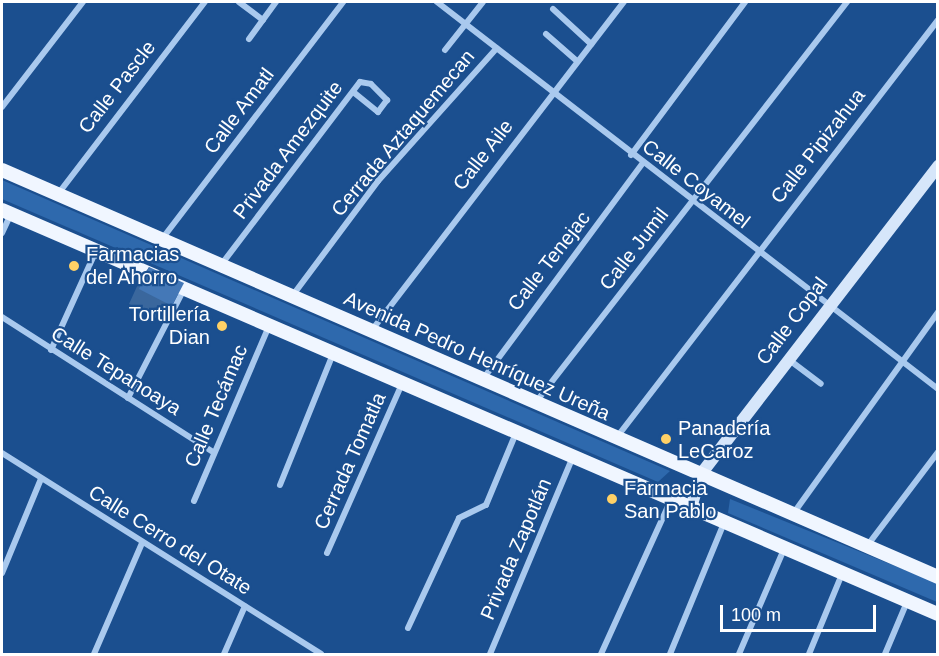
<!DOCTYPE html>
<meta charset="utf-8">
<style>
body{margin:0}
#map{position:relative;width:939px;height:656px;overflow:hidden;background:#1b4f8f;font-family:Helvetica,sans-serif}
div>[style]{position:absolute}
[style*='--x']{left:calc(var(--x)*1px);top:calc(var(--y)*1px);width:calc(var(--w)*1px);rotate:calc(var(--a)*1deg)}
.green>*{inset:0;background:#2e69ad}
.street>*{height:6px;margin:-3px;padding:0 3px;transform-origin:3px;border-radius:3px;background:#a9c9ee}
.secondary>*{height:12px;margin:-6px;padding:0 6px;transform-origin:6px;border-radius:6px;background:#d6e6fa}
.primary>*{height:14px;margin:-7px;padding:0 7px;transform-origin:7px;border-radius:7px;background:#f0f6ff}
.wall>*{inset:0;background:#3a679d}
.building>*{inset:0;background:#4478b7}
.dots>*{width:16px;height:16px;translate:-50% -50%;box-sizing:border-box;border:3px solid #1b4f8f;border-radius:50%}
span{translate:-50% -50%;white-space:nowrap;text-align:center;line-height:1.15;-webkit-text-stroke:4.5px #1b4f8f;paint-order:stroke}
.street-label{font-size:20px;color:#fff}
.poi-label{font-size:20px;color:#fff}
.left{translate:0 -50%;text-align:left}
.right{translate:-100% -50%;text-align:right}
.frame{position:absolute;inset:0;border:3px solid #fff;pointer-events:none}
.scale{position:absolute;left:720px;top:605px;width:156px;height:27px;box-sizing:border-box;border:3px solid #fff;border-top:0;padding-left:8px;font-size:18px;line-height:21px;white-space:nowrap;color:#fff;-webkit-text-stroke:4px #1b4f8f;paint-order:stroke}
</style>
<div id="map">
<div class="green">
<i style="clip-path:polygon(2px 180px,670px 471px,658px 482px,2px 199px)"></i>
<i style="clip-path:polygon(730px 499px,937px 583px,937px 602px,728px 513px)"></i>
</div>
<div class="street">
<i style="--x:239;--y:2;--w:30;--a:37"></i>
<i style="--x:437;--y:2;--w:633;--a:37.68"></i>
<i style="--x:553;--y:9;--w:52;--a:42.6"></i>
<i style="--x:546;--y:34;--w:41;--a:41.1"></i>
<i style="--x:249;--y:39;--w:46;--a:-53.9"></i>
<i style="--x:445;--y:50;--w:61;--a:-51.6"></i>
<i style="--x:2;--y:107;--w:133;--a:-52.4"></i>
<i style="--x:631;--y:155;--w:191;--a:-53.3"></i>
<i style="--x:58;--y:194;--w:242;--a:-52.6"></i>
<i style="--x:2;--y:233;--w:21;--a:-65"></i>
<i style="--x:162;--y:239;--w:298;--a:-52.6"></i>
<i style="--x:221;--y:265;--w:230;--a:-52.8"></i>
<i style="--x:360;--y:82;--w:11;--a:10"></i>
<i style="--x:371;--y:84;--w:23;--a:45"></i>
<i style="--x:387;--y:100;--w:15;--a:127"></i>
<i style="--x:378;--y:112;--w:32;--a:-141"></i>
<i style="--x:293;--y:295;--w:142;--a:-53.3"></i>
<i style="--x:378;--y:181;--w:178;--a:-48.2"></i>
<i style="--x:2;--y:317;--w:250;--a:32.6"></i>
<i style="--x:372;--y:330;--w:414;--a:-52.5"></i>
<i style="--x:51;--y:350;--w:109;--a:-65.6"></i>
<i style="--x:788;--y:359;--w:41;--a:37.1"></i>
<i style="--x:483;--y:379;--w:269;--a:-53.5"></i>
<i style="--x:128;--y:398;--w:123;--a:-62.8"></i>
<i style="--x:536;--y:402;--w:507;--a:-52.13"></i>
<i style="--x:617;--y:437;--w:526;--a:-52.41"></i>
<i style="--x:2;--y:453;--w:377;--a:32.2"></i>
<i style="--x:280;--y:485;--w:141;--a:-68"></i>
<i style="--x:194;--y:501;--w:190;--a:-66.8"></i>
<i style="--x:793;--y:514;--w:249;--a:-54.3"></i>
<i style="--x:867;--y:546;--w:118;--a:-52.9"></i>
<i style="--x:327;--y:553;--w:185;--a:-66.1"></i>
<i style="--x:2;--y:573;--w:102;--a:-67.5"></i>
<i style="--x:408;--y:628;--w:121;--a:-65.1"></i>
<i style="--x:459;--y:518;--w:30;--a:-26"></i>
<i style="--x:486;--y:505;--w:78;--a:-67.4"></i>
<i style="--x:94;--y:654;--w:121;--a:-66.6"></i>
<i style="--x:224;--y:654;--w:52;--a:-66.4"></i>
<i style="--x:490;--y:654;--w:214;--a:-67.2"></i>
<i style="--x:601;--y:654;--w:169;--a:-65.6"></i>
<i style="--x:670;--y:654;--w:142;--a:-67.6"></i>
<i style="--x:739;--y:654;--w:114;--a:-66.8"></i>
<i style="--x:809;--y:654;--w:87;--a:-67.6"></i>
<i style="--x:885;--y:654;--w:56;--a:-67.1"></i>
</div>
<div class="secondary">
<i style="--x:691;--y:508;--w:35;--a:-74"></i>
<i style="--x:701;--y:474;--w:389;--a:-52.4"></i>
</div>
<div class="primary">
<i style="--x:2;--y:170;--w:1021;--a:23.5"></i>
<i style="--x:2;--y:210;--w:1019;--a:23.35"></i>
</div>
<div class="wall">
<i style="clip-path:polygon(149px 267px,172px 306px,162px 321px,129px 304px,139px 282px)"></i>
</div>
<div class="building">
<i style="clip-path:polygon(149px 267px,184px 283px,172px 306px,139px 289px)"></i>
</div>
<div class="dots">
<i style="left:74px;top:266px;background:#ffd166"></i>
<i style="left:222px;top:326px;background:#ffd166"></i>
<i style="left:666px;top:439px;background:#ffd166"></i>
<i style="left:612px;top:499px;background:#ffd166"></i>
</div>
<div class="street-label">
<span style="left:117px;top:87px;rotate:-52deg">Calle Pascle</span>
<span style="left:239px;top:111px;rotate:-53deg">Calle Amatl</span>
<span style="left:403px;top:133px;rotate:-50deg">Cerrada Aztaquemecan</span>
<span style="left:818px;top:146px;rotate:-52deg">Calle Pipizahua</span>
<span style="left:288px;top:150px;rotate:-53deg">Privada Amezquite</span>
<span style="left:483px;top:155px;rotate:-52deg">Calle Aile</span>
<span style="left:696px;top:184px;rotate:38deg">Calle Coyamel</span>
<span style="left:634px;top:249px;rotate:-52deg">Calle Jumil</span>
<span style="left:549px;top:261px;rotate:-52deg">Calle Tenejac</span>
<span style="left:792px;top:321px;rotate:-53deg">Calle Copal</span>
<span style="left:477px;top:356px;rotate:24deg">Avenida Pedro Henríquez Ureña</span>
<span style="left:116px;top:371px;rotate:32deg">Calle Tepanoaya</span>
<span style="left:216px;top:406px;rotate:-67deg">Calle Tecámac</span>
<span style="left:350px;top:461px;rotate:-66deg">Cerrada Tomatla</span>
<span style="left:170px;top:540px;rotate:32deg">Calle Cerro del Otate</span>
<span style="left:516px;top:549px;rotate:-67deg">Privada Zapotlán</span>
</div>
<div class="poi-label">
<span class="left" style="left:86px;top:266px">Farmacias<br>del Ahorro</span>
<span class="right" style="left:210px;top:326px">Tortillería<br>Dian</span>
<span class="left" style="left:678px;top:440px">Panadería<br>LeCaroz</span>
<span class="left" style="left:624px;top:500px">Farmacia<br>San Pablo</span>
</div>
<div class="frame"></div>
<div class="scale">100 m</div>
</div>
